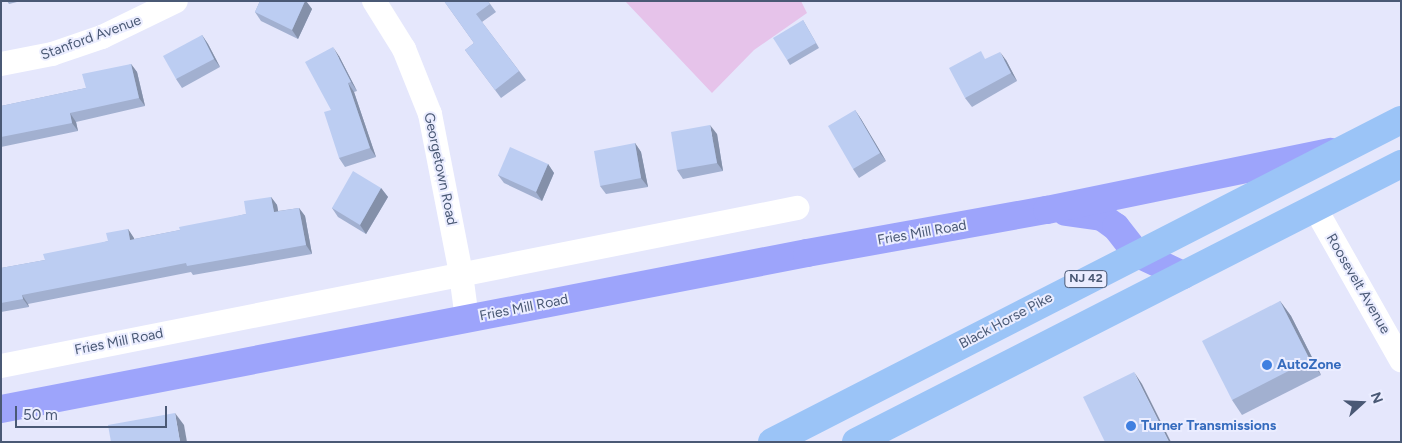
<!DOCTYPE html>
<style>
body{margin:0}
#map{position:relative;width:1402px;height:443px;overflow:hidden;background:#e5e7fc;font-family:Figtree,sans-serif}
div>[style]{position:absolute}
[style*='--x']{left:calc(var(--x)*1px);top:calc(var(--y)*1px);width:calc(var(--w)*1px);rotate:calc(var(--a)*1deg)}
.green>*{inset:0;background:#e6c3ea}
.minor>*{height:24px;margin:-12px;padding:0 12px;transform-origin:12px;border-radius:12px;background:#fff}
.major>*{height:28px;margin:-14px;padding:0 14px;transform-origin:14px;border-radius:14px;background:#9da4fb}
.highway>*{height:28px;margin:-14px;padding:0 14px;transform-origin:14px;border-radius:14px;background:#9bc4f7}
.wall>*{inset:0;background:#a2b0d0}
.shaded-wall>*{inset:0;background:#8490a9}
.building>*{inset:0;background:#bccdf2}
.dots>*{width:14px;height:14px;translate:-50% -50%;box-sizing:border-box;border:2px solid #ebedff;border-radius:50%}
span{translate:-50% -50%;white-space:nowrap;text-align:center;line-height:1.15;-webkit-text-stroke:4px #ebedff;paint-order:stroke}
.shield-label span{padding:1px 4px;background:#ebedff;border:1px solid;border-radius:4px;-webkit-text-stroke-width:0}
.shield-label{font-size:12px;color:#4a5975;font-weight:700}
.street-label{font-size:14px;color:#4a5975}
.shop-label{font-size:14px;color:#366cbe;font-weight:700}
.left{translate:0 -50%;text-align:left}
.frame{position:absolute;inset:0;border:2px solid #4a5975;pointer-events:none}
.north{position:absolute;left:1337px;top:378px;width:50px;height:50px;-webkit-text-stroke:4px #ebedff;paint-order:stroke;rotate:70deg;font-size:14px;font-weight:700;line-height:20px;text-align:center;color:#4a5975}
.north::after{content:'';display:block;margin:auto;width:18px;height:22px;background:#4a5975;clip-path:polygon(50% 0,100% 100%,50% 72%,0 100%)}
.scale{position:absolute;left:15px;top:406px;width:152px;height:22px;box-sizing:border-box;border:2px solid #4a5975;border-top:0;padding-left:6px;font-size:15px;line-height:18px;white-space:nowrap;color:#4a5975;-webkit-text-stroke:4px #ebedff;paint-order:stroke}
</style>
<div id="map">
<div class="green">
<i style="clip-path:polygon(625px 1px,801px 1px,807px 13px,754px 50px,712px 93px)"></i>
</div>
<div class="minor">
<i style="--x:374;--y:1;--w:57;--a:58"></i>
<i style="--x:404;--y:49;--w:70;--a:68.2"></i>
<i style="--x:430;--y:114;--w:163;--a:79"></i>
<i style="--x:461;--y:274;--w:45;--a:82.4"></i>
<i style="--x:1;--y:64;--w:52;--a:-11.1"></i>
<i style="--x:52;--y:54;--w:53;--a:-18.8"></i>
<i style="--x:102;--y:37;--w:82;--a:-25.9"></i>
<i style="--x:1315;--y:208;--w:175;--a:60.5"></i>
<i style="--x:1;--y:366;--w:812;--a:-11.23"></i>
</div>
<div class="major">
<i style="--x:1066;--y:212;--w:36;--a:8"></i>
<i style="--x:1102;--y:217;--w:17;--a:36"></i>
<i style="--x:1116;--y:227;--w:33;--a:52"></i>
<i style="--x:1136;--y:253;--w:52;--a:25.1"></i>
<i style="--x:1;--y:409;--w:821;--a:-10.95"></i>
<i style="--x:807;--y:253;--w:244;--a:-10.2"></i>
<i style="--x:1047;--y:210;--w:289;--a:-11.6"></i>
</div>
<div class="highway">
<i style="--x:772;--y:442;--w:707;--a:-27.11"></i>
<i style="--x:856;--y:442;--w:612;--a:-27.03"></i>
</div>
<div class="wall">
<i style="clip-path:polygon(7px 1px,21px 1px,9px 4px)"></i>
<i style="clip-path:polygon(260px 1px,306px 1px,312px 9px,298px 39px,261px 21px,255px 12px)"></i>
<i style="clip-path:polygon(444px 1px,488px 1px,496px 12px,482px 22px,526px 80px,501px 98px,465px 50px,474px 43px)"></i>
<i style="clip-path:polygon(803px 20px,819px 48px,790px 65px,787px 60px)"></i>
<i style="clip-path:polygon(202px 35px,208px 44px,220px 67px,182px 88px,176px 79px)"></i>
<i style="clip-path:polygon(339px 56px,357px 91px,354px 92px,376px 157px,345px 167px,339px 158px)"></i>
<i style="clip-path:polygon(987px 59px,1006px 60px,1017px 81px,972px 107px,965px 98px)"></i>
<i style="clip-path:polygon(131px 64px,137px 72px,145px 106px,76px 122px,78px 131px,1px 147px,1px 106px,86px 88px)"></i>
<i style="clip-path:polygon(855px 110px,861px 119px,886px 161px,859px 178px,853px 169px)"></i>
<i style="clip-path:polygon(717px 134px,723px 171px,683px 179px,677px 170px)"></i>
<i style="clip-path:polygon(635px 143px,641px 152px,648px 187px,606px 194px,600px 186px)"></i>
<i style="clip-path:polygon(548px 164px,554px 173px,542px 201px,504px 183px,498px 175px)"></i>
<i style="clip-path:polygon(381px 188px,388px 197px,366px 234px,338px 217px,332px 208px)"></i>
<i style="clip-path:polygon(271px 197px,277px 205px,278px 211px,299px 208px,305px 216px,312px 254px,193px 275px,191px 272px,28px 304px,29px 307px,1px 312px,1px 268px,45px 260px,108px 241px,128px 229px,134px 239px,180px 230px,246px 214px)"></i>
<i style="clip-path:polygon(1280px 301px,1291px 316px,1321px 375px,1242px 415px,1232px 400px)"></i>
</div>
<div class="shaded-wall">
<i style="clip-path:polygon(305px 1px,306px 1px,312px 9px,298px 39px,292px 30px)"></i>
<i style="clip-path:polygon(202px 35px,208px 44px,220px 67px,214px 59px)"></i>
<i style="clip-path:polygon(333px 47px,339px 56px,357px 91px,351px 82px)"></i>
<i style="clip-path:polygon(1000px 52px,1006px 60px,1017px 81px,1011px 73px)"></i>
<i style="clip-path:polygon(131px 64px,137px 72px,145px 106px,139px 98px)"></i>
<i style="clip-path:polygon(348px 83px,354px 92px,376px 157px,370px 148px)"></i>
<i style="clip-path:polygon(855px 110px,861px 119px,886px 161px,880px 153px)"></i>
<i style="clip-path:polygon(70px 113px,76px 122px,78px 131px,72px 123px)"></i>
<i style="clip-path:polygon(710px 125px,717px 134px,723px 171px,717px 163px)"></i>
<i style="clip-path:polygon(635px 143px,641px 152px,648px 187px,641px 178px)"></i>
<i style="clip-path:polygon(548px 164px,554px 173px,542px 201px,536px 192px)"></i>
<i style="clip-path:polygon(381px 188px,388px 197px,366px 234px,360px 225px)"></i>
<i style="clip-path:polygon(271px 197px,277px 205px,280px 221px,274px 212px)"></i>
<i style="clip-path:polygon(299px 208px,305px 216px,312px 254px,306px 245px)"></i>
<i style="clip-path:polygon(128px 229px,134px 238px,136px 249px,130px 240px)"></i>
<i style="clip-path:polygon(22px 295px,28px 304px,29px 307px,23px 299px)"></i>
<i style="clip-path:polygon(1280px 301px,1291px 316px,1321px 375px,1310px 360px)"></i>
<i style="clip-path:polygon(1134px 372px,1142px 384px,1171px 442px,1169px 442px)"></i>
<i style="clip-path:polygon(175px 413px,184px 425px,187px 442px,180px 442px)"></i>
</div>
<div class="building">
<i style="clip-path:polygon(260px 1px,305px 1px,292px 30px,255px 12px)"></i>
<i style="clip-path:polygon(444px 1px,488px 1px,490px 4px,476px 14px,519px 71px,495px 90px,465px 50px,474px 43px)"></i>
<i style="clip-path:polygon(803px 20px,816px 43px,787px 60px,773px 38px)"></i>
<i style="clip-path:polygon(202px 35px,214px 59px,176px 79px,163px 56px)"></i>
<i style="clip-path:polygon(333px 47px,351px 82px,348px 83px,370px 148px,339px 158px,324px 112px,331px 110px,305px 62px)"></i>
<i style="clip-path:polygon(981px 51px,985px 59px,1000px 52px,1011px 73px,965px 98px,949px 68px)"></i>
<i style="clip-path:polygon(131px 64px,139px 98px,70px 113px,72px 123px,1px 137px,1px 106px,86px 88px,82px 74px)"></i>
<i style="clip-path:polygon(855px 110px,880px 153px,853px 169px,828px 126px)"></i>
<i style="clip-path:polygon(710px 125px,717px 163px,677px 170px,671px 132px)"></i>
<i style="clip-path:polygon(635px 143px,641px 178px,600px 186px,594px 151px)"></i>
<i style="clip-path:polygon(510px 147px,548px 164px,536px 192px,498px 175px)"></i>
<i style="clip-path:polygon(353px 171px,381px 188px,360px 225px,332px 208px)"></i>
<i style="clip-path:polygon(271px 197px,274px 212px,299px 208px,306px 245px,187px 266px,186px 263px,22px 295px,23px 299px,1px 303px,1px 268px,45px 260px,43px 254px,108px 241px,106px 233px,128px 229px,130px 240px,180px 230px,179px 227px,246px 214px,244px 201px)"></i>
<i style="clip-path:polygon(1280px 301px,1310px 360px,1232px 400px,1202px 341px)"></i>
<i style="clip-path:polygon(1134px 372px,1169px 442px,1105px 442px,1083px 397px)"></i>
<i style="clip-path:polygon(175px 413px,180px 442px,111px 442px,108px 425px)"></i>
</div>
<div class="dots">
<i style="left:1267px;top:365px;background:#3f7fe0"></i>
<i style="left:1131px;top:426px;background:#3f7fe0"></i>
</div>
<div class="shield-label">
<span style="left:1086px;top:279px">NJ 42</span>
</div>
<div class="street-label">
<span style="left:91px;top:38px;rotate:-20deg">Stanford Avenue</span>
<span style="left:440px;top:169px;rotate:78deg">Georgetown Road</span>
<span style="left:922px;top:233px;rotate:-10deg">Fries Mill Road</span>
<span style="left:1358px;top:284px;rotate:60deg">Roosevelt Avenue</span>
<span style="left:524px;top:308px;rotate:-11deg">Fries Mill Road</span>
<span style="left:1006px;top:321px;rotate:-28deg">Black Horse Pike</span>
<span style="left:119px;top:342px;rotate:-11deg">Fries Mill Road</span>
</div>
<div class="shop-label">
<span class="left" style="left:1277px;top:365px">AutoZone</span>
<span class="left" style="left:1141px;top:426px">Turner Transmissions</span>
</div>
<div class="frame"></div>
<div class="north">N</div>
<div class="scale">50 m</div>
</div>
